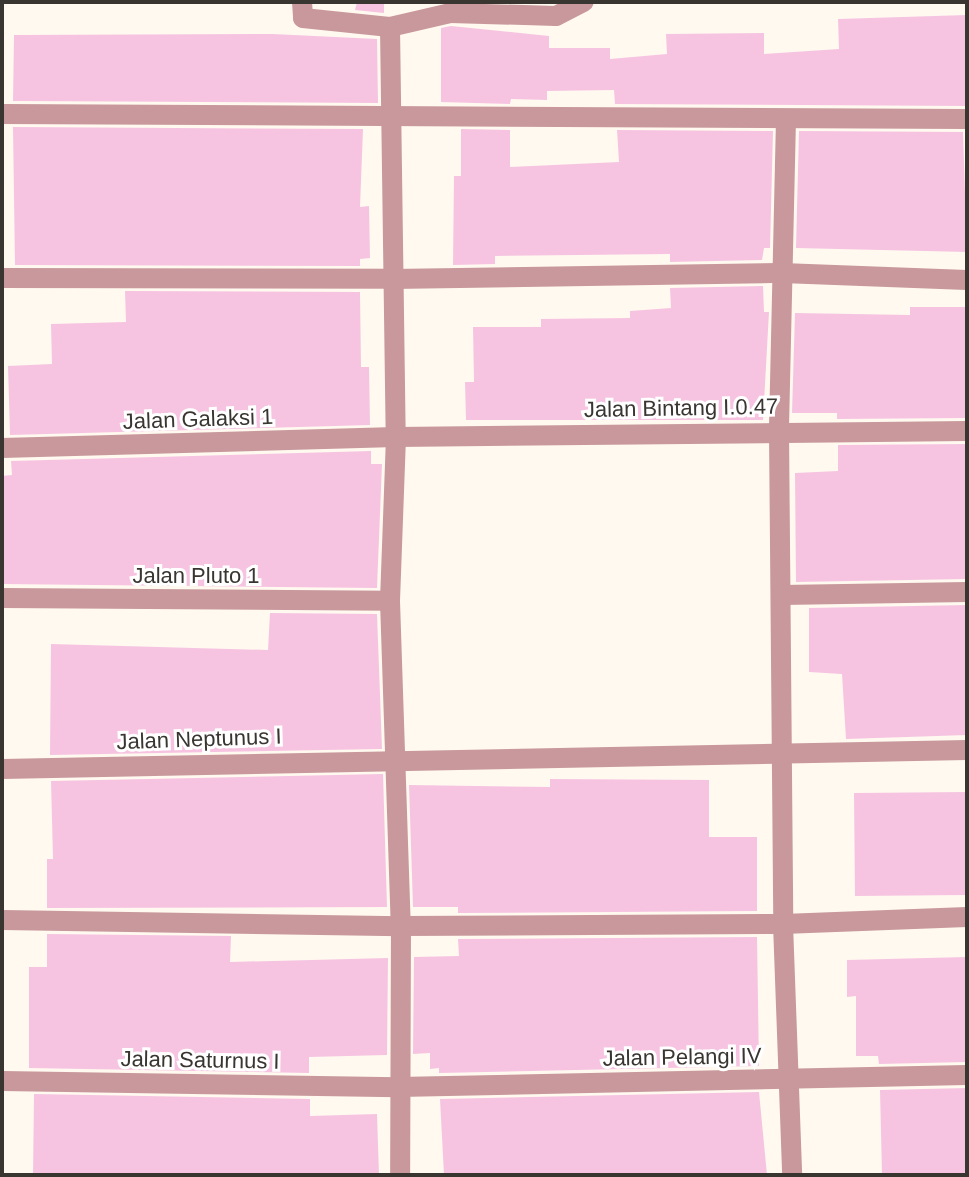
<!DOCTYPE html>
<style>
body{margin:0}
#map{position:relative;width:969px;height:1177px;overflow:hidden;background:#fff9f0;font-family:Arial,sans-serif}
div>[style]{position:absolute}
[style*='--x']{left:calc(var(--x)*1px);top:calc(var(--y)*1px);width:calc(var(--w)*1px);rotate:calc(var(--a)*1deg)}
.building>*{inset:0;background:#f6c4e1}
.minor>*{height:20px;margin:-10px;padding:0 10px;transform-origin:10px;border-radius:10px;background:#c8989c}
span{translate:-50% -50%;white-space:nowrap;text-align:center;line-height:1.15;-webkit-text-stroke:6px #fff;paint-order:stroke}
.street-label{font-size:22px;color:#393632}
.frame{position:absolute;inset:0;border:4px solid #393632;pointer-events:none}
</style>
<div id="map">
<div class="building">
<i style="clip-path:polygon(357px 2px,384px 2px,384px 13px,355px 10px)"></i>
<i style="clip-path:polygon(967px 15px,967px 106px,615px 104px,614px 90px,547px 91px,547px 100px,511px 99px,510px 104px,441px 102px,441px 28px,451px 26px,549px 36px,549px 48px,610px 48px,610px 59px,667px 54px,666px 34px,764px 33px,764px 54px,839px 49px,838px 19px)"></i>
<i style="clip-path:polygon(273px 34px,377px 39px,378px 103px,13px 101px,14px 35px)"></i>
<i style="clip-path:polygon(13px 127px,363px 129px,360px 207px,369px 206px,370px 258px,360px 259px,360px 266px,15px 265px)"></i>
<i style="clip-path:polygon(461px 129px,510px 130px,510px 167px,619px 162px,617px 130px,773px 131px,770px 248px,764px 248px,762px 260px,670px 262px,670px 254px,495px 256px,495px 264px,453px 265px,454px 176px,461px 176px)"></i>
<i style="clip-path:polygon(799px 131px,963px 132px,967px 252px,796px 248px)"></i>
<i style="clip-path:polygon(763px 286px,764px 312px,769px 312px,763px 420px,466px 420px,465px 382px,474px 382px,473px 327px,541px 327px,541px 319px,630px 318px,630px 311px,671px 308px,670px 288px)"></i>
<i style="clip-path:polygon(125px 291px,360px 292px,361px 367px,369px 367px,370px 425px,10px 435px,8px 366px,52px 364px,51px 324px,126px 322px)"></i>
<i style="clip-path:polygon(910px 307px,967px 307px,967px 418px,837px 419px,837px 413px,792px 413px,795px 313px,910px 315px)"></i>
<i style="clip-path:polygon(967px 444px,967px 579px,796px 582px,795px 473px,838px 471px,838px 445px)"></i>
<i style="clip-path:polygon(371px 451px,371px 464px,382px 464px,377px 588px,2px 584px,2px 476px,12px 475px,11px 461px)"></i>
<i style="clip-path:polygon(967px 605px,967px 735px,846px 739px,842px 674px,809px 672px,809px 608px)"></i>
<i style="clip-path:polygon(270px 613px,377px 614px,382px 749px,50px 755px,51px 644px,268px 650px)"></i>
<i style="clip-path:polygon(383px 774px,387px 907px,47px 908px,47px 859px,53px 859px,51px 781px)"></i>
<i style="clip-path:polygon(550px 779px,709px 780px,709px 837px,757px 837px,757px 911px,458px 913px,458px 907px,413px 907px,409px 785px,550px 787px)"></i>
<i style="clip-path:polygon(967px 792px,967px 895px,855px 896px,854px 793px)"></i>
<i style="clip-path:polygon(47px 934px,231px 936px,230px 962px,388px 958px,387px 1055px,309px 1057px,309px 1073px,29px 1068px,29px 967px,47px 967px)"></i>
<i style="clip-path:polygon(757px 937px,759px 1066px,439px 1073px,439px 1068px,430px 1069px,430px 1053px,413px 1054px,414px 957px,459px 956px,458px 939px)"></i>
<i style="clip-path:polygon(967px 957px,967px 1062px,879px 1064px,878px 1056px,856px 1056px,856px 996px,847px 997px,847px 960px)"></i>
<i style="clip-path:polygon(967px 1088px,967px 1175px,882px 1175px,880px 1090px)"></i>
<i style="clip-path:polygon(759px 1092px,767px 1175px,444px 1175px,440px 1099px)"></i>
<i style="clip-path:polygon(34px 1094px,310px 1099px,310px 1116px,377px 1114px,379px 1175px,33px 1175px)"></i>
</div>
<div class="minor">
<i style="--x:302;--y:2;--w:16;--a:86"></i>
<i style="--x:303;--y:18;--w:87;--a:5.9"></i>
<i style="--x:390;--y:27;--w:62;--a:-13.1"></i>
<i style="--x:450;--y:13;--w:106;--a:1.6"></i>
<i style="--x:556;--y:16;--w:31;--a:-27"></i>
<i style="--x:390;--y:27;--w:410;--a:89.2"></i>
<i style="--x:396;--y:437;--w:164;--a:92.1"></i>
<i style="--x:390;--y:601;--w:325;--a:88.1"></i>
<i style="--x:401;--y:926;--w:249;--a:90.2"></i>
<i style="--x:2;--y:114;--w:965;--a:0.3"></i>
<i style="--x:786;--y:119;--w:311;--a:91.3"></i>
<i style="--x:779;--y:430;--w:494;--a:89.5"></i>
<i style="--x:783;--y:924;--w:251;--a:87.9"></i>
<i style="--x:2;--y:278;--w:390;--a:0.1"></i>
<i style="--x:392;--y:279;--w:390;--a:-0.9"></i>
<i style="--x:782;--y:273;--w:185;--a:2.2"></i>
<i style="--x:2;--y:448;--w:394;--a:-1.6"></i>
<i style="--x:396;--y:437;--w:571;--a:-0.6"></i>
<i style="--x:782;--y:595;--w:185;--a:-0.9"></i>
<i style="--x:2;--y:598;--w:388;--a:0.4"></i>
<i style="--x:2;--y:769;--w:965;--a:-1.13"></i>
<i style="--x:2;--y:920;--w:399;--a:0.9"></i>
<i style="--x:401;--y:926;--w:382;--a:-0.3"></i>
<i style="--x:783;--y:924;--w:184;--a:-2.2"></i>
<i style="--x:2;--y:1081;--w:396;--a:0.9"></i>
<i style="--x:398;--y:1087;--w:569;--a:-1.21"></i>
</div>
<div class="street-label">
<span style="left:681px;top:408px;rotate:-1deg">Jalan Bintang I.0.47</span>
<span style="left:198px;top:419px;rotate:-2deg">Jalan Galaksi 1</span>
<span style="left:196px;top:576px">Jalan Pluto 1</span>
<span style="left:199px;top:739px;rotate:-2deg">Jalan Neptunus I</span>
<span style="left:682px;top:1057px;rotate:-1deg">Jalan Pelangi IV</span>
<span style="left:200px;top:1060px;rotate:1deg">Jalan Saturnus I</span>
</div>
<div class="frame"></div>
</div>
